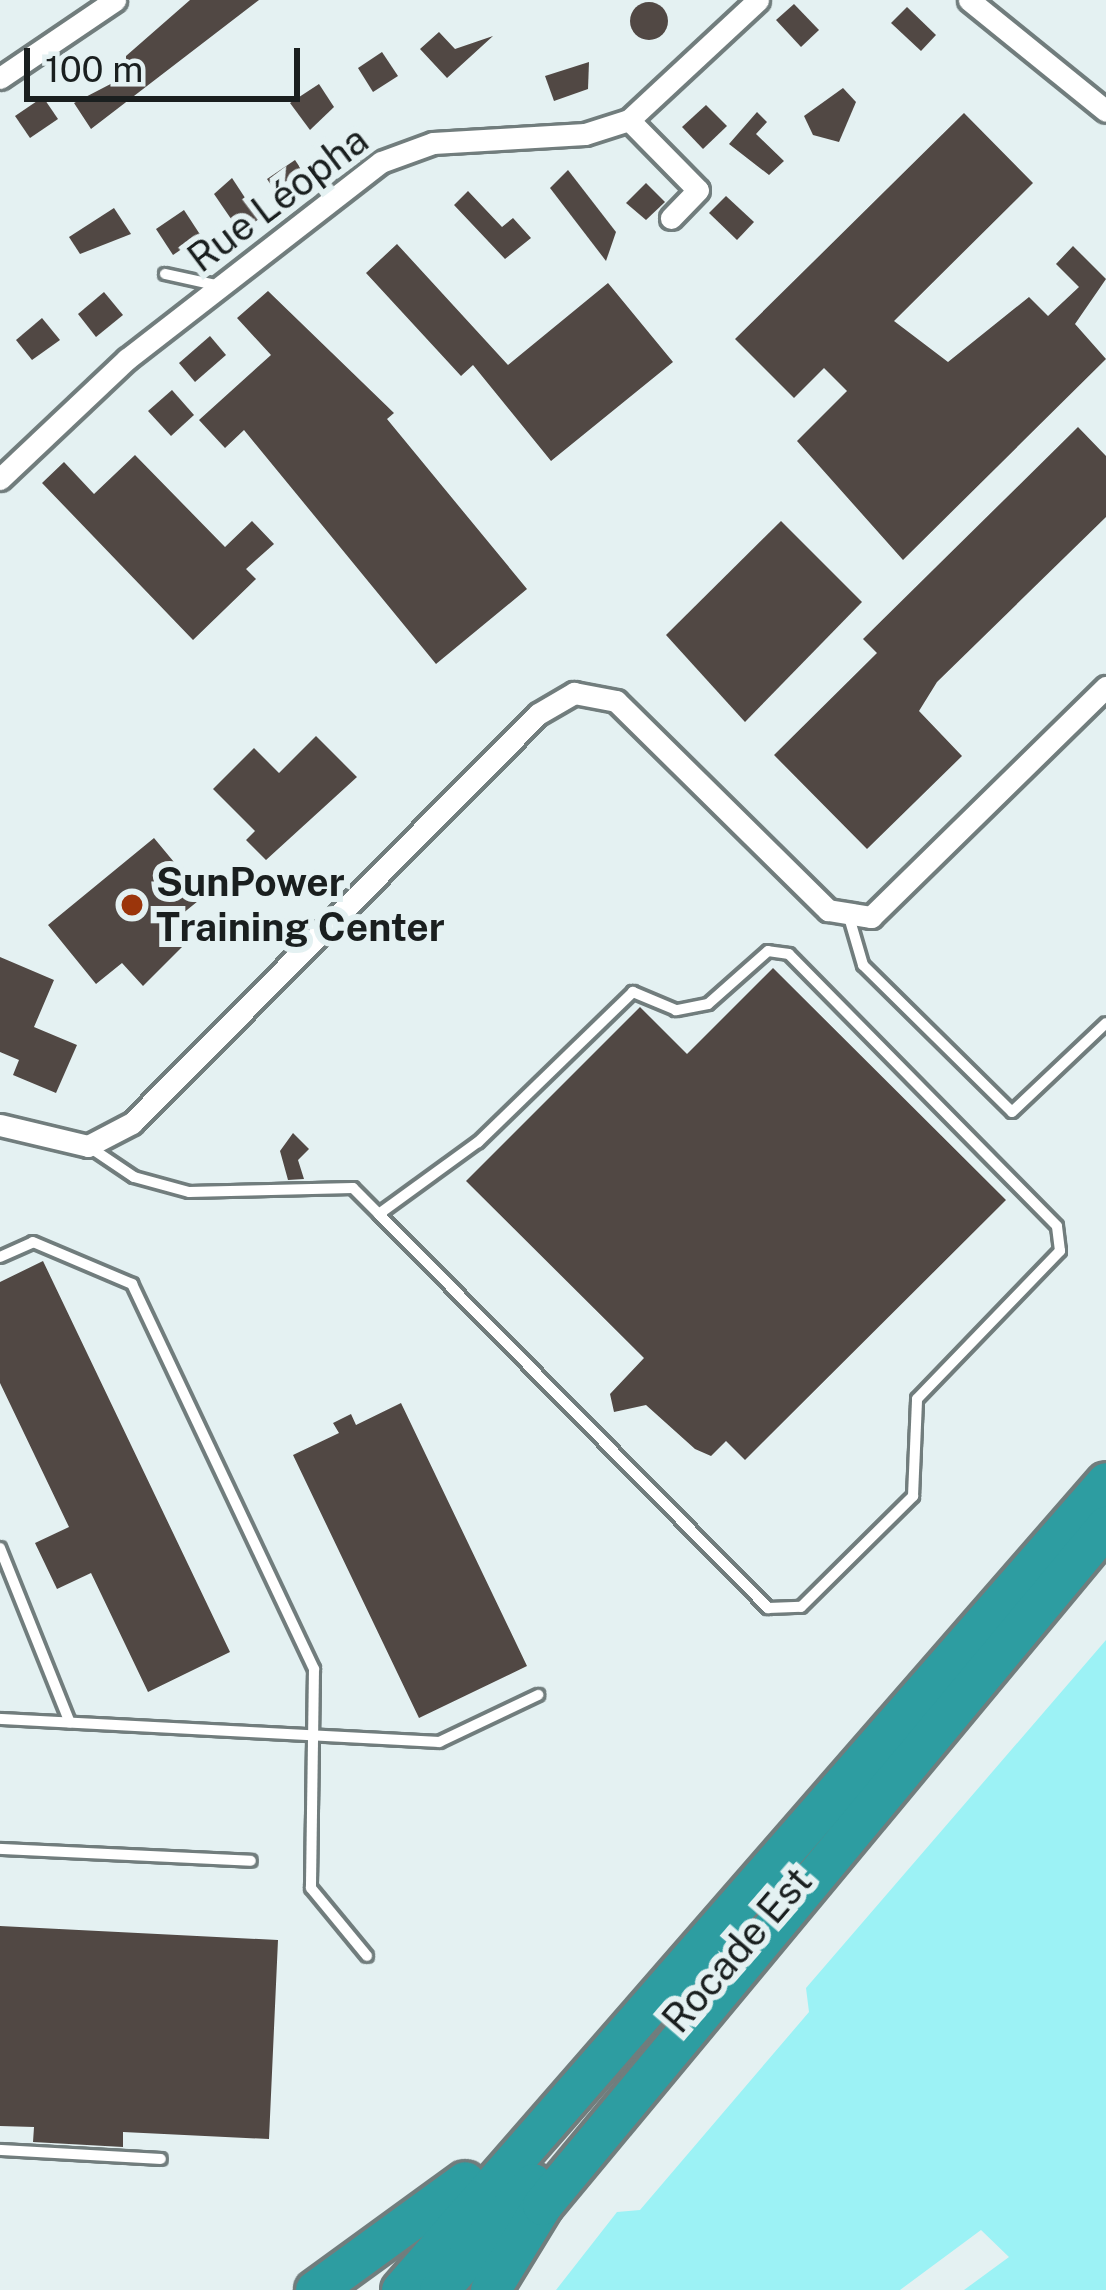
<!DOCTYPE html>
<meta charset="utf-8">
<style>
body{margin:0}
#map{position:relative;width:1106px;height:2290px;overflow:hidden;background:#e4f1f2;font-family:"Public Sans",sans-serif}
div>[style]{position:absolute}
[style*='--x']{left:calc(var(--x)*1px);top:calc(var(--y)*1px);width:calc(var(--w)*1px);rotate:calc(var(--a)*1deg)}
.green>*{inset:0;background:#9cf2f5}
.building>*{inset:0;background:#514844}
.round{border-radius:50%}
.roads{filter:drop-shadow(3px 0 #717d7d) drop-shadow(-3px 0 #717d7d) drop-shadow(0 3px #717d7d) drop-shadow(0 -3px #717d7d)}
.lane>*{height:10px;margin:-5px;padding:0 5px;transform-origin:5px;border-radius:5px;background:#fff}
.street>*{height:21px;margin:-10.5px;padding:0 10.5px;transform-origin:10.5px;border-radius:10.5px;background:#fff}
.highway>*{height:39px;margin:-19.5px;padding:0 19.5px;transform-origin:19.5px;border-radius:19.5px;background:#2d9da1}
.dots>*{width:33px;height:33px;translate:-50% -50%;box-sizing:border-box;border:6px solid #e4f1f2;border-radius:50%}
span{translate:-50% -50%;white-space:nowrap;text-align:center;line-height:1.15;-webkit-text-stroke:12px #e4f1f2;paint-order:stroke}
.street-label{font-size:39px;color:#1a1f1f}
.poi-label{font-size:39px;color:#1a1f1f;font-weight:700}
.left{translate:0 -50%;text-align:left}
.scale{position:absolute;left:24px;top:48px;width:276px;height:54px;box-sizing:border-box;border:6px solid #1a1f1f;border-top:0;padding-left:15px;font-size:36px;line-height:42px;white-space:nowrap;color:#1a1f1f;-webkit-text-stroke:9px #e4f1f2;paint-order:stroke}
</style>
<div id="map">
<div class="green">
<i style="clip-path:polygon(1106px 1640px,1106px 2290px,964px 2290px,1009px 2257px,981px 2230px,900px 2290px,556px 2290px,617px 2212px,640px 2210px,809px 2012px,806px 1988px)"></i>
</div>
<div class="building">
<i style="clip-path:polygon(190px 0,259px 0,91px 129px,74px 103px,126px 76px,126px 56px)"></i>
<i class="round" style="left:630px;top:2px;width:38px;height:38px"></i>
<i style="clip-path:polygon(794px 4px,819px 30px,801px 47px,776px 20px)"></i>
<i style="clip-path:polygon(907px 7px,936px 35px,921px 51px,891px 23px)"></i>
<i style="clip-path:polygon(439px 32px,455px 49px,493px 36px,447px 78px,420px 49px)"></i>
<i style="clip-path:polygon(382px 52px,398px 76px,373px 92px,358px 68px)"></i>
<i style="clip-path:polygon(589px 62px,588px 89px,554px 101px,545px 76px)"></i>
<i style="clip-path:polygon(319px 84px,334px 107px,310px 130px,290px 103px)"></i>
<i style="clip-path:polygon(843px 88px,856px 102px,839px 142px,813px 135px,804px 116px)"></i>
<i style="clip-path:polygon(43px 97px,58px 119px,30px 138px,15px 116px)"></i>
<i style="clip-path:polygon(706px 105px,727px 126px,703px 149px,682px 127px)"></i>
<i style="clip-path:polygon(757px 112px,767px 122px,756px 134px,784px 161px,769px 175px,729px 144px)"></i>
<i style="clip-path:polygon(964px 113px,1033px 183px,894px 321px,948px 362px,1029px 297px,1048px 316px,1079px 287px,1056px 264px,1073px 246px,1106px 279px,1075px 324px,1106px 359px,903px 560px,797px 441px,847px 391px,824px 368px,794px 398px,735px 339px)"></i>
<i style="clip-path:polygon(295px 160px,309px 181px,281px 200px,267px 179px)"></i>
<i style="clip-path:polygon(568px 170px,616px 232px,606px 261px,550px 188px)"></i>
<i style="clip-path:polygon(232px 178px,259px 219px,240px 232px,214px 194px)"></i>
<i style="clip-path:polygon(646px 183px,665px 202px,646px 220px,626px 203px)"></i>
<i style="clip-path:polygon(468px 191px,502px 227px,513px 218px,531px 238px,505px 259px,454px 205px)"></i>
<i style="clip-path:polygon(726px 196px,754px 222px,737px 240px,709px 213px)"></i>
<i style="clip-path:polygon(114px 208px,131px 234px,80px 254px,69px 237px)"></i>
<i style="clip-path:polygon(184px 210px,201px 236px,173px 255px,156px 229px)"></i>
<i style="clip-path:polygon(397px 244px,508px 365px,608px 283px,673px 362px,551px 461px,473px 365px,461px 376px,366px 273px)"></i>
<i style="clip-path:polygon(268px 291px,394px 413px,387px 419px,527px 589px,436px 664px,244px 430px,225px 448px,199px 420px,271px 355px,237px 318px)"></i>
<i style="clip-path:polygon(104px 292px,123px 315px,96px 337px,78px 314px)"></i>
<i style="clip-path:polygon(42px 318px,60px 340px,32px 360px,16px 340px)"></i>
<i style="clip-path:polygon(210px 336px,226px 355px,195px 382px,179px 363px)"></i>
<i style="clip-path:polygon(172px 390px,194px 415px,171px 436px,148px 411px)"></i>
<i style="clip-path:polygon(1078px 427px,1106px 456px,1106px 517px,937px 682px,919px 711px,962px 756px,867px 849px,774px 755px,877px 653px,863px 639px)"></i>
<i style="clip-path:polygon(135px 455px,225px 547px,252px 521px,274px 544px,246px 569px,256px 579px,193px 640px,42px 483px,64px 462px,94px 494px)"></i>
<i style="clip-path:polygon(781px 521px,862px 602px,745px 722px,666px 635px)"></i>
<i style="clip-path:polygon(316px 736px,357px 777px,266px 860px,246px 840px,255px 831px,213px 789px,254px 748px,279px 773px)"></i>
<i style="clip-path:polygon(154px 838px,203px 897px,182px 914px,198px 931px,143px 986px,122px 963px,96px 984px,48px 925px)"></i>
<i style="clip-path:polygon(0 957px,54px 980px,34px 1027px,77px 1045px,56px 1093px,13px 1075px,19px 1060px,0 1052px)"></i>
<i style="clip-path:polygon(773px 968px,1006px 1200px,745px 1460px,726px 1441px,711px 1456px,695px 1449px,646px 1405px,614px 1412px,610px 1394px,644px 1358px,466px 1181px,640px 1007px,687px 1054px)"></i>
<i style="clip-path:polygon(293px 1133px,309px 1149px,298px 1160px,304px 1179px,288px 1180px,280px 1151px)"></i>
<i style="clip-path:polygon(43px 1261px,230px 1652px,148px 1692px,91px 1573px,57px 1589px,35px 1543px,69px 1527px,0 1383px,0 1282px)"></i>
<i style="clip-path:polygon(401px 1403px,527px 1666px,419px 1718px,293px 1455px,339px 1433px,333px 1423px,351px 1414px,356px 1425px)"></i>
<i style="clip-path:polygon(0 1926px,278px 1940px,269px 2139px,123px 2132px,123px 2147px,33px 2142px,34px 2127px,0 2126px)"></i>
</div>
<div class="roads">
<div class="lane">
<i style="--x:165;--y:274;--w:56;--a:12.3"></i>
<i style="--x:849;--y:917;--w:50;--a:73.7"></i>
<i style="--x:863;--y:965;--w:209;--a:44.6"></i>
<i style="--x:1012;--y:1112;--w:129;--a:-43.4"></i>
<i style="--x:88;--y:1146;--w:55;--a:34"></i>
<i style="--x:134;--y:1177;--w:57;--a:15.3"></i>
<i style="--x:189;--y:1192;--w:164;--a:-1.4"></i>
<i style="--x:353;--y:1188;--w:37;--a:45"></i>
<i style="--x:379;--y:1214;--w:554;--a:45.37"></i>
<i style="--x:768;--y:1608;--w:33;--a:-2"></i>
<i style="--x:801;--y:1607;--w:158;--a:-44.7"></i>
<i style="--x:913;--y:1496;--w:97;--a:-87.6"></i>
<i style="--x:917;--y:1399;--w:206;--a:-46"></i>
<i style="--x:1060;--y:1251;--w:25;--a:-97"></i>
<i style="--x:1057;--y:1226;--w:382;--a:-134.6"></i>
<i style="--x:789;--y:954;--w:21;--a:-172"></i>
<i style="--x:768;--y:951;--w:80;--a:138.5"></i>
<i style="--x:708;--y:1004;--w:33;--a:169"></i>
<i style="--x:676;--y:1010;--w:47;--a:-157.3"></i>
<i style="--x:633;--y:992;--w:216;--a:135.9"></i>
<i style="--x:478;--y:1142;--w:122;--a:144"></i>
<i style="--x:0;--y:1257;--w:36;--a:-24"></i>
<i style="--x:33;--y:1242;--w:108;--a:23"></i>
<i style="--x:132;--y:1284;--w:426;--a:64.7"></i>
<i style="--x:314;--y:1669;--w:219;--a:90.8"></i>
<i style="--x:311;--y:1888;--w:88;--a:50.5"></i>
<i style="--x:0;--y:1548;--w:188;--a:68.2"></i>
<i style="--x:0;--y:1719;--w:440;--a:3"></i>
<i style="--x:439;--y:1742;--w:110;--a:-25.4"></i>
<i style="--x:0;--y:1849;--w:251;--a:2.7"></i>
<i style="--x:0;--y:2150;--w:161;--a:3.2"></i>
</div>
<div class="street">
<i style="--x:969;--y:0;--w:176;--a:39"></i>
<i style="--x:0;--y:78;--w:139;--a:-34.1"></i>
<i style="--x:629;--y:120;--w:98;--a:45.4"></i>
<i style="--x:698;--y:190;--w:39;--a:134"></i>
<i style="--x:0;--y:479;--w:175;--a:-43.4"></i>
<i style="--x:127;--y:359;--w:321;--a:-37.8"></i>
<i style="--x:381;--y:162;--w:55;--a:-20.1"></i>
<i style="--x:433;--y:143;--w:152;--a:-3.4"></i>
<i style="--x:585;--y:134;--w:46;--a:-17.7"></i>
<i style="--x:629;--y:120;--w:176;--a:-42.9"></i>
<i style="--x:0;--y:1125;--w:90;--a:13.4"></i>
<i style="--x:88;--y:1146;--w:50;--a:-27.6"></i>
<i style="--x:132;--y:1123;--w:576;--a:-45.21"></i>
<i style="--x:538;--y:714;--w:42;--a:-30.3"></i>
<i style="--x:574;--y:693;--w:43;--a:10.8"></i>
<i style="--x:616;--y:701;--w:298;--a:44.6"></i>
<i style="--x:828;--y:910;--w:44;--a:9.2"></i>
<i style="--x:871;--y:917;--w:329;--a:-44.4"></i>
</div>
<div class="highway">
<i style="--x:315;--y:2290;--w:185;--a:-36"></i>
<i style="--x:401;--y:2290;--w:1072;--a:-48.89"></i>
<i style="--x:439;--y:2290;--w:142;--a:-48.7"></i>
<i style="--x:490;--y:2290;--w:100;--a:-58.5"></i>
<i style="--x:542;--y:2205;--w:883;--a:-50.29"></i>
</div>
</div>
<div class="dots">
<i style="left:132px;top:905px;background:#9b350b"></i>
</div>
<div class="street-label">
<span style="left:278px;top:199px;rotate:-37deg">Rue Léopha</span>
<span style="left:737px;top:1950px;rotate:-49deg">Rocade Est</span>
</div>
<div class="poi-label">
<span class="left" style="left:156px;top:905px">SunPower<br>Training Center</span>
</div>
<div class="scale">100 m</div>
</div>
